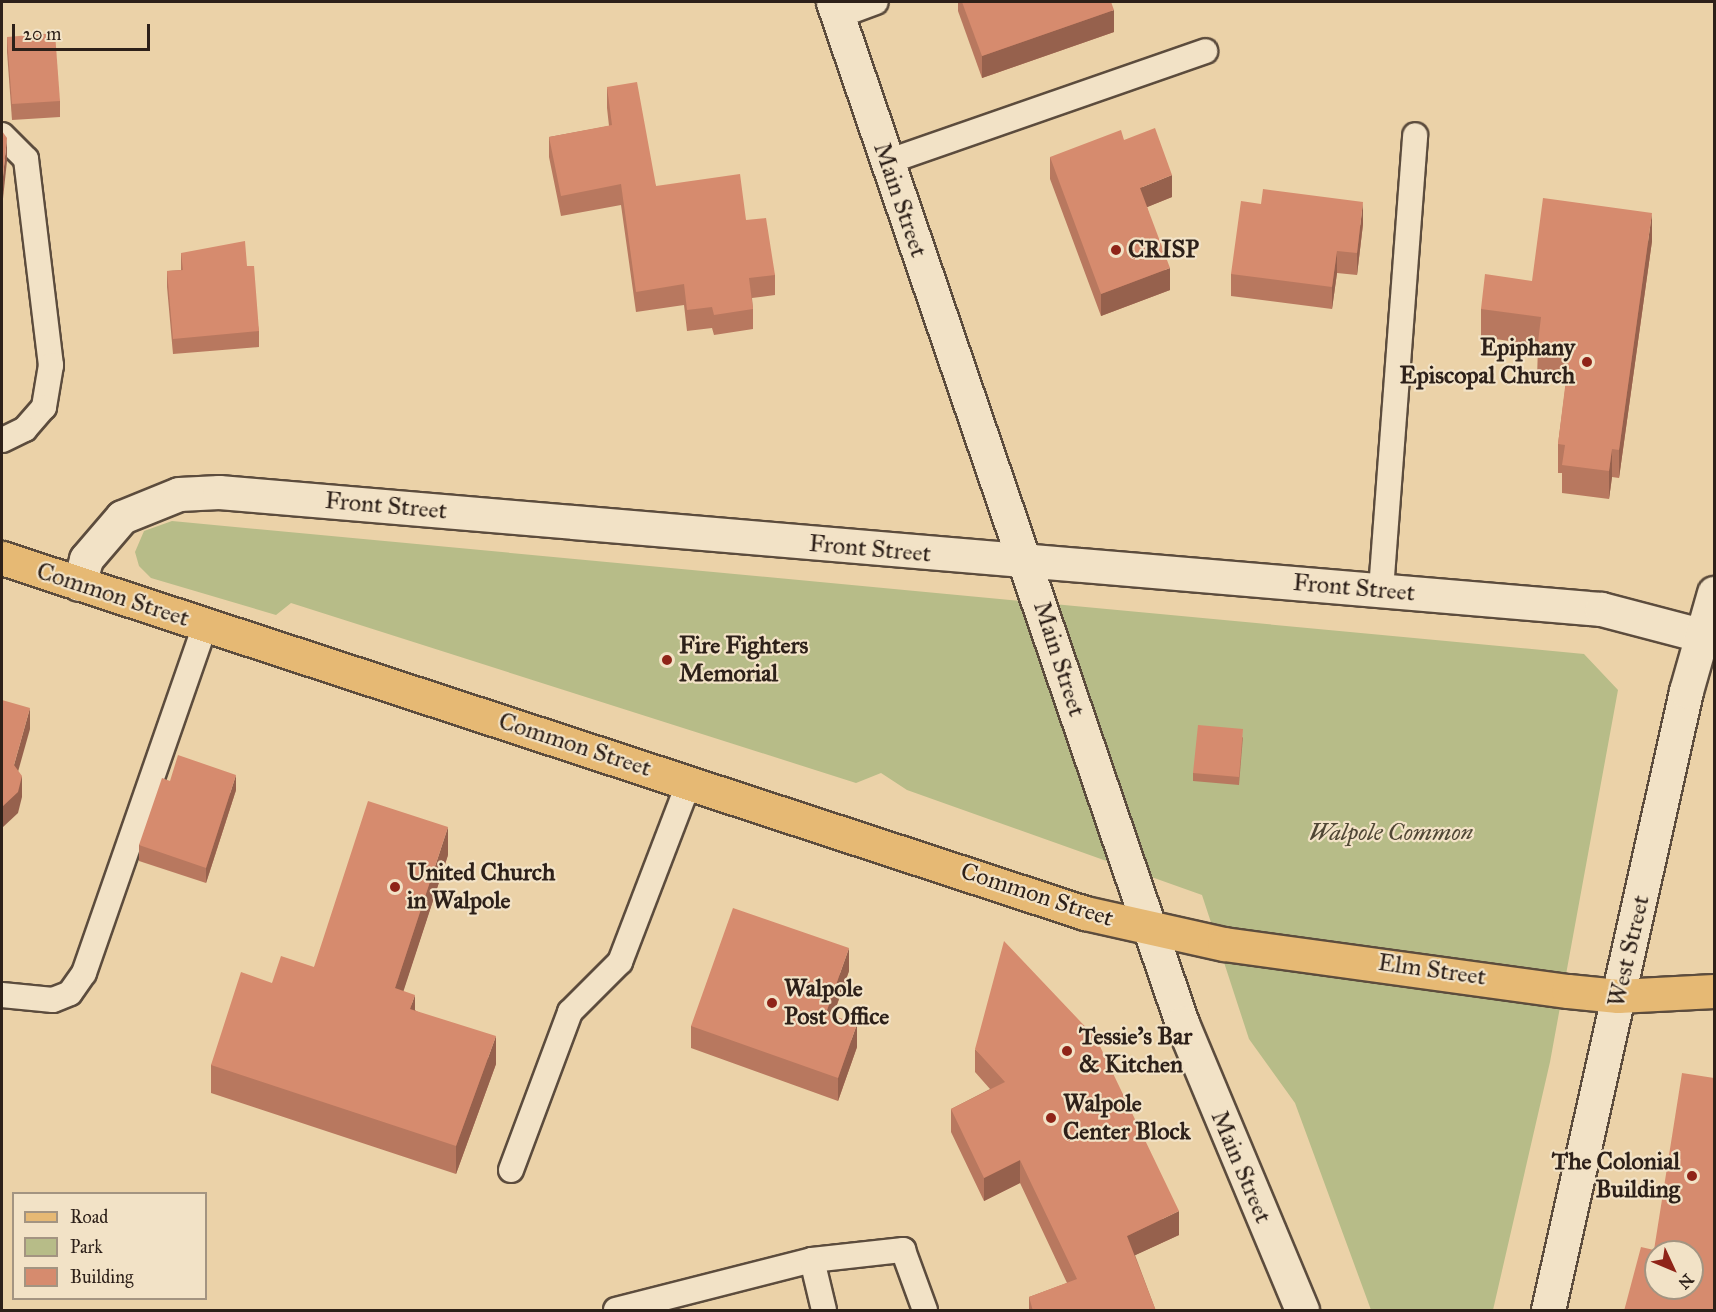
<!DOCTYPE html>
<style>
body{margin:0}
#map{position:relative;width:1716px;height:1312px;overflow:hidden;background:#ebd2a8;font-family:"IM FELL Great Primer",serif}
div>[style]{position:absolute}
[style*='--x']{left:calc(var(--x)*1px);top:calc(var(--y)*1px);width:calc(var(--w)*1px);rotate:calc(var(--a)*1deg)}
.green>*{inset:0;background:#b7bc88}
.roads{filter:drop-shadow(2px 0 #5c4c3d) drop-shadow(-2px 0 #5c4c3d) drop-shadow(0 2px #5c4c3d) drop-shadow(0 -2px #5c4c3d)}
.service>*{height:24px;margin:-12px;padding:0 12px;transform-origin:12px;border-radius:12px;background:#f2e2c6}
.minor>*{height:33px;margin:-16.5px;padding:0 16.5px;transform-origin:16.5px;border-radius:16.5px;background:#f2e2c6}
.tertiary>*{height:33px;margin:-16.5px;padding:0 16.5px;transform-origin:16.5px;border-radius:16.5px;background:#f2e2c6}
.secondary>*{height:33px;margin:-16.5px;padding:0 16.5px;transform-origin:16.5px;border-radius:16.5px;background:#f2e2c6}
.primary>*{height:33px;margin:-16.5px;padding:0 16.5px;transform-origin:16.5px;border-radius:16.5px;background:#e6b974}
.wall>*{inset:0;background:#b8785f}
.shaded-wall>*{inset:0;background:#96614d}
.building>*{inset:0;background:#d68b6e}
.dots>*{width:16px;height:16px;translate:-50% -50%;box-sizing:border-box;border:3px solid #f2e2c6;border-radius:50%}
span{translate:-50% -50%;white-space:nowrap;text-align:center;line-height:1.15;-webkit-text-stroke:4.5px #f2e2c6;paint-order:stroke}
.street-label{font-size:24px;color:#2d2019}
.poi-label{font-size:24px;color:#2d2019;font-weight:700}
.left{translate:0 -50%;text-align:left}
.right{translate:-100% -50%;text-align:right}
.park-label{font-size:24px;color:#504735;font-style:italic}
.frame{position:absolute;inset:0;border:3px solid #2d2019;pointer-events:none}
.legend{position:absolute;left:12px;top:1192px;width:195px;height:108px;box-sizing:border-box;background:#f2e2c6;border:2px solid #a39481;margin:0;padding:8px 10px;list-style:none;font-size:18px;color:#2d2019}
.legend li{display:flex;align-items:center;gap:12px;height:30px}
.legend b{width:30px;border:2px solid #a39481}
.north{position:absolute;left:1644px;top:1240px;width:60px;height:60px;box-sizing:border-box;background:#f2e2c6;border:2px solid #a39481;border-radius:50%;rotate:134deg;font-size:16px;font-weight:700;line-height:24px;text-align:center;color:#2d2019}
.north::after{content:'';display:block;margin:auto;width:21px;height:27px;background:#8f2418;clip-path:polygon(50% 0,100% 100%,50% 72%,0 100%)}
.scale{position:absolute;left:12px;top:24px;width:138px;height:27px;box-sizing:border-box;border:3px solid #2d2019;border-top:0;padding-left:8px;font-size:18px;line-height:21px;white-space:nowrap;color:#2d2019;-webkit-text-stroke:4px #f2e2c6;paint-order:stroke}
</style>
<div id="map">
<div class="green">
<i style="clip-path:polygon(172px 521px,1584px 654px,1618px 690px,1550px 1062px,1493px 1310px,1371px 1310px,1295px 1103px,1249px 1039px,1202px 895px,907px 790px,881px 773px,856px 783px,291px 603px,276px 615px,151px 578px,139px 566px,135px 552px,144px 531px)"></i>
</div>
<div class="roads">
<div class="service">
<i style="--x:838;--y:16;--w:40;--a:-20.2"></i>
<i style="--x:2;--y:135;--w:34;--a:45"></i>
<i style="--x:26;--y:159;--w:208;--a:83.1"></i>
<i style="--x:51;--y:365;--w:43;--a:99.5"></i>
<i style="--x:44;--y:407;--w:29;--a:131"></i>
<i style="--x:25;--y:429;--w:25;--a:154"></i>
<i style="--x:887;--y:162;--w:337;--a:-19.2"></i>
<i style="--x:1381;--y:590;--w:456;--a:-85.7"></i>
<i style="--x:2;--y:995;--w:51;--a:5.6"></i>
<i style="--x:53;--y:1000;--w:18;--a:-22"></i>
<i style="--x:70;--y:993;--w:24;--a:-55"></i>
<i style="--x:84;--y:973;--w:368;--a:-70.8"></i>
<i style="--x:511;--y:1170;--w:169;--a:-69.5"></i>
<i style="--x:570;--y:1012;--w:71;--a:-45"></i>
<i style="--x:620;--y:962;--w:193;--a:-69"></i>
<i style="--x:812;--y:1260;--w:92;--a:-6.3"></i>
<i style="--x:903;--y:1250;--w:64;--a:69.9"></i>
<i style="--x:616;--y:1310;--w:202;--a:-14.3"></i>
<i style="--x:812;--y:1260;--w:51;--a:76.5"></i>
</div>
<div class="minor">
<i style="--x:79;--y:584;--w:26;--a:-74"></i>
<i style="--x:86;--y:559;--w:55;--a:-49.4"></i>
<i style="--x:122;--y:517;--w:61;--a:-22"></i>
<i style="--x:179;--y:494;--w:40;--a:-2.9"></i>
<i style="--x:219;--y:492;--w:1387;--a:4.84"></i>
<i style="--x:1601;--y:609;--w:102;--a:14.7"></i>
</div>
<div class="tertiary">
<i style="--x:1548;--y:1310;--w:634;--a:-77.43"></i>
<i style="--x:1686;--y:691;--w:102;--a:-74.1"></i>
</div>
<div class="secondary">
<i style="--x:833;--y:2;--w:1079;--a:71.13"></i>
<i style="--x:1182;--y:1023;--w:311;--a:67.3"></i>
</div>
<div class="primary">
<i style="--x:2;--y:558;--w:1140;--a:18.15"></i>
<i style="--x:1085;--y:913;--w:142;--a:12.6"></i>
<i style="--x:1224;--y:944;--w:347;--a:7.8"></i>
<i style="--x:1568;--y:991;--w:50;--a:5.7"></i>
<i style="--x:1618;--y:996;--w:96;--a:-3"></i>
</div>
</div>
<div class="wall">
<i style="clip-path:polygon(958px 2px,1111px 2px,1114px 32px,982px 78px,958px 11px)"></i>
<i style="clip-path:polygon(7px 37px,60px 101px,60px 117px,12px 120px,7px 52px)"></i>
<i style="clip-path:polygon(607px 87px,656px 186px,746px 220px,775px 275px,775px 295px,752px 298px,753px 309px,753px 329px,714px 335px,712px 328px,687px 331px,684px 305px,636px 312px,621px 205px,561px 216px,549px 157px,549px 137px,609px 126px,607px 108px)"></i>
<i style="clip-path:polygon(1050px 157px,1172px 197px,1147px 207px,1170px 290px,1101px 316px,1050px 179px)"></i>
<i style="clip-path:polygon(1363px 224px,1357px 275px,1337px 273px,1332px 309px,1231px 296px,1231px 274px)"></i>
<i style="clip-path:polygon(1652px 241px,1619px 478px,1612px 477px,1609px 499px,1562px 493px,1562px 473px,1558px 473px,1558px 444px,1566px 383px,1537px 379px,1538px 345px,1481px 337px,1481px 309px,1532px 281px)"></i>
<i style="clip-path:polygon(181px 253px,247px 266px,259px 331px,259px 347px,173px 354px,167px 287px,167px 271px,181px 270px)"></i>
<i style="clip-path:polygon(1243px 737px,1239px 785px,1193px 781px,1193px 773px)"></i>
<i style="clip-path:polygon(236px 790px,206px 883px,139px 861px,139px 845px)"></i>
<i style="clip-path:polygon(448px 855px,403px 991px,415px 1010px,496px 1064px,456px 1174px,211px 1093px,211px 1065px,272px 983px,314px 967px)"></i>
<i style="clip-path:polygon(849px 971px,833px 1016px,857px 1047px,838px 1101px,691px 1048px,691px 1026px)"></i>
<i style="clip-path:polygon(975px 1049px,1179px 1235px,1135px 1255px,1156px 1311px,1029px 1311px,1029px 1297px,1067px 1283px,1020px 1183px,984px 1201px,951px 1132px,951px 1109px,990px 1089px,975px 1072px)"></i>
</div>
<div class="shaded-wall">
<i style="clip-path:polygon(1114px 10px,1114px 32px,982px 78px,982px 56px)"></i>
<i style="clip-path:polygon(7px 138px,7px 161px,2px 208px,2px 186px)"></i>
<i style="clip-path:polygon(1172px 175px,1172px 197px,1140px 210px,1140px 188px)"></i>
<i style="clip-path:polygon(1363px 202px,1363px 224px,1357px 275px,1357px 253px)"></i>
<i style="clip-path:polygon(1652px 213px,1652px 241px,1619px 478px,1619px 450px)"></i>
<i style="clip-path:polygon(1337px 251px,1337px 273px,1332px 309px,1332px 287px)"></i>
<i style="clip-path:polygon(1170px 268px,1170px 290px,1101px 316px,1101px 294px)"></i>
<i style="clip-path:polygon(1612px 449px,1612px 477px,1609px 499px,1609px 471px)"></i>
<i style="clip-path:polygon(30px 708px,30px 729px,14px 786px,14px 765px)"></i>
<i style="clip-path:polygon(236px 775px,236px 790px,206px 883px,206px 868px)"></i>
<i style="clip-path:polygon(22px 776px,22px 797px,18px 813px,2px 828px,2px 807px)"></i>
<i style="clip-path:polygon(448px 827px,448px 855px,395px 1017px,395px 988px)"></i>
<i style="clip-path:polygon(849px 948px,849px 971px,826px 1035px,826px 1013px)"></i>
<i style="clip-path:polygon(415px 995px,415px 1023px,410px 1009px)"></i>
<i style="clip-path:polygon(857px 1024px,857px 1047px,838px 1101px,838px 1078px)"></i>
<i style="clip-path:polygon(496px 1036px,496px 1064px,456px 1174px,456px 1146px)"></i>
<i style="clip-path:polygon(1020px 1160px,1020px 1183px,984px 1201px,984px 1178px)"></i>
<i style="clip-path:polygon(1179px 1211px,1179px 1235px,1127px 1259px,1127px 1236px)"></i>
</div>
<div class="building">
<i style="clip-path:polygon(962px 2px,1111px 2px,1114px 10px,982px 56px)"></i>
<i style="clip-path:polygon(55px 33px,60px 101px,12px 104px,7px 37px)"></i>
<i style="clip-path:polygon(637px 82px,656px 186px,740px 174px,746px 220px,766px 218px,775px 275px,749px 278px,753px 309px,714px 315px,712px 307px,687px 310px,684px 284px,636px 292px,621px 184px,561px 196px,549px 137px,612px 125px,607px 87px)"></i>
<i style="clip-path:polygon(1155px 128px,1172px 175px,1140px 188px,1170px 268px,1101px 294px,1050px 157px,1121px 130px,1124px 140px)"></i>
<i style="clip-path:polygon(2px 131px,7px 138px,2px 186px)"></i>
<i style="clip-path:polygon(1263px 189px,1363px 202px,1357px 253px,1337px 251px,1332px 287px,1231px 274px,1241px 201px,1261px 204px)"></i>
<i style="clip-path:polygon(1543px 198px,1652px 213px,1619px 450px,1612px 449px,1609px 471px,1562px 465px,1565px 445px,1558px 444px,1569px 355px,1537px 351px,1541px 317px,1481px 309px,1485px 274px,1532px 281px)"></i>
<i style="clip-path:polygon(245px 241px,247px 266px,254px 266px,259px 331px,173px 339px,167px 271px,183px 270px,181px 253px)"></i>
<i style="clip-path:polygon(2px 700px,30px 708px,14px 765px,22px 776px,18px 792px,2px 807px)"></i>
<i style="clip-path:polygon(1198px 725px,1243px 729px,1239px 777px,1193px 773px)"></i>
<i style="clip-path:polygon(178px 755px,236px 775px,206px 868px,139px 845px,162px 778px,170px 781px)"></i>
<i style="clip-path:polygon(368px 801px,448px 827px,395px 988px,415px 995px,410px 1009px,496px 1036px,456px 1146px,211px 1065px,241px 972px,272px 983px,281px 956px,314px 967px)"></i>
<i style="clip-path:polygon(733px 908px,849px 948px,826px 1013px,857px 1024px,838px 1078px,691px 1026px)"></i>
<i style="clip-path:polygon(1004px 941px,1096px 1038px,1179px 1211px,1127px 1236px,1156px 1311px,1033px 1311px,1029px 1297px,1077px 1279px,1020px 1160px,984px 1178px,951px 1109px,1005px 1082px,975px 1049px)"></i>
<i style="clip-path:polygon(evenodd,1682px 1073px,1714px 1078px,1714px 1311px,1624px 1311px,1641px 1247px,1654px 1250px,1682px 1073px,1656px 1252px,1692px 1252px,1692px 1288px,1656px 1288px,1656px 1252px)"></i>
</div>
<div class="dots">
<i style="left:1116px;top:250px;background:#8f2418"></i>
<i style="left:1587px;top:362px;background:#8f2418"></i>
<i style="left:667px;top:660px;background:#8f2418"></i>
<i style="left:395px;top:887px;background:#8f2418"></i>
<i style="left:772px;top:1003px;background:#8f2418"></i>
<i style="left:1067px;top:1051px;background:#8f2418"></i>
<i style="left:1051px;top:1118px;background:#8f2418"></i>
<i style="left:1692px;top:1176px;background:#8f2418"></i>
</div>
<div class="street-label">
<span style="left:900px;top:200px;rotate:71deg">Main Street</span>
<span style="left:386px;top:506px;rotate:5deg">Front Street</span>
<span style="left:870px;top:549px;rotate:5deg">Front Street</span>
<span style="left:1354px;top:588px;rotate:5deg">Front Street</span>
<span style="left:113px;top:595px;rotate:18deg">Common Street</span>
<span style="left:1059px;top:659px;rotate:72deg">Main Street</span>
<span style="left:575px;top:745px;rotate:18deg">Common Street</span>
<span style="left:1037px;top:895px;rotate:18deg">Common Street</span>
<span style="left:1629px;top:951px;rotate:-77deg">West Street</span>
<span style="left:1432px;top:970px;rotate:8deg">Elm Street</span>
<span style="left:1241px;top:1167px;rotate:67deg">Main Street</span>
</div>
<div class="poi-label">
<span class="left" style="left:1128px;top:250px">CRISP</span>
<span class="right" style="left:1575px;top:362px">Epiphany<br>Episcopal Church</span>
<span class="left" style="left:679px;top:660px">Fire Fighters<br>Memorial</span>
<span class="left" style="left:407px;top:887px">United Church<br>in Walpole</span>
<span class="left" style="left:784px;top:1003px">Walpole<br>Post Office</span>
<span class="left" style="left:1079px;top:1051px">Tessie's Bar<br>&amp; Kitchen</span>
<span class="left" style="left:1063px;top:1118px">Walpole<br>Center Block</span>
<span class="right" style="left:1680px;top:1176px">The Colonial<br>Building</span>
</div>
<div class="park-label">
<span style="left:1391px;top:833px">Walpole Common</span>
</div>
<div class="frame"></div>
<ul class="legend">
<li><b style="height:8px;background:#e6b974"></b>Road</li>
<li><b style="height:16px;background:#b7bc88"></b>Park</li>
<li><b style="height:16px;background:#d68b6e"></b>Building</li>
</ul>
<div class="north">N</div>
<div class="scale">20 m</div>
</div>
